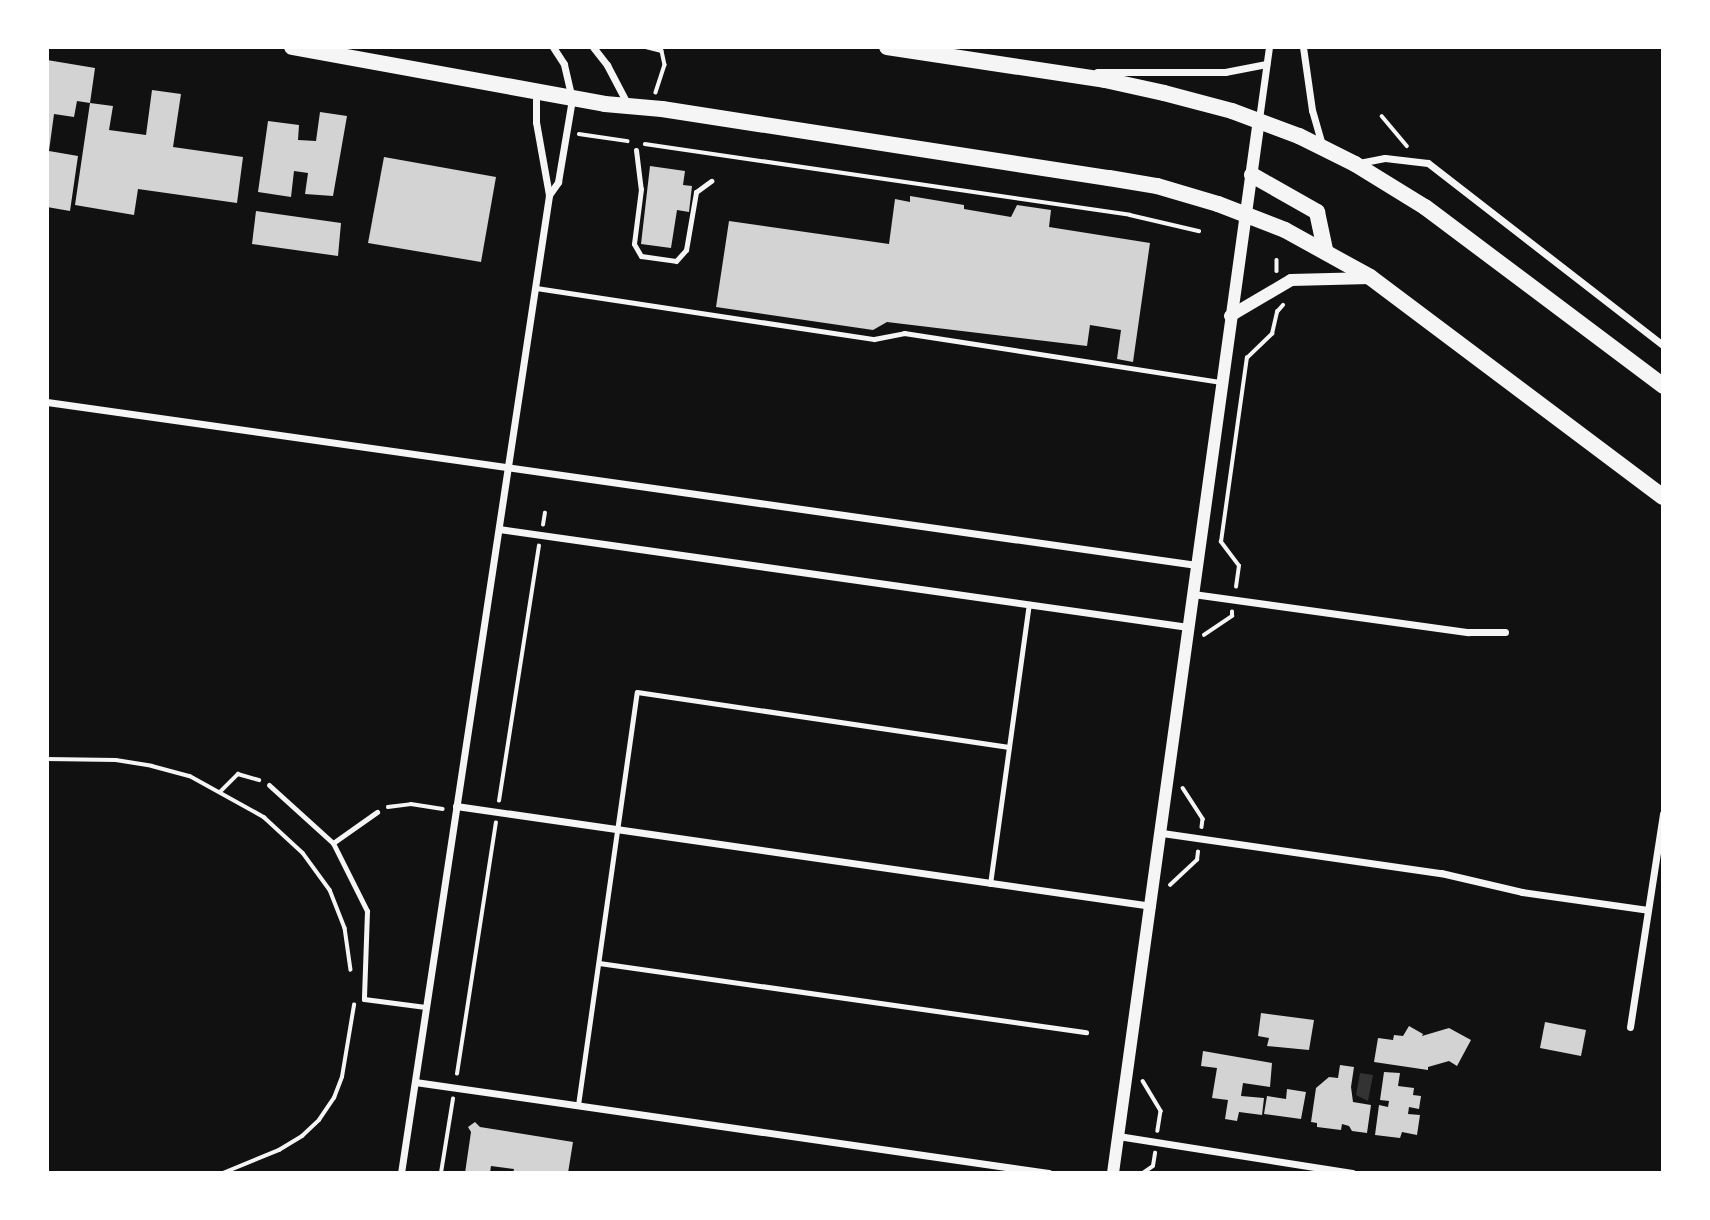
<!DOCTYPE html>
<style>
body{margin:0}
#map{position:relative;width:1710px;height:1220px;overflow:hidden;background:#111;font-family:"Nunito Sans",sans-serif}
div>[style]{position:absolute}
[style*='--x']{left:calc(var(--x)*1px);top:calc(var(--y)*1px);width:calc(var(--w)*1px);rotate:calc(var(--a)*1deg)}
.water>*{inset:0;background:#333}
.building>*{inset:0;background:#d3d3d3}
.path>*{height:3.5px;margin:-1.75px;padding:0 1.75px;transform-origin:1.75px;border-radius:1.75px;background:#f5f5f5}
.service>*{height:5px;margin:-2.5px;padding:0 2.5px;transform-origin:2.5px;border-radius:2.5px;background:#f5f5f5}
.minor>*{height:7px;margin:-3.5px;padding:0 3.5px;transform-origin:3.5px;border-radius:3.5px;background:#f5f5f5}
.tertiary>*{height:12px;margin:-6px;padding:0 6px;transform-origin:6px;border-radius:6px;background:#f5f5f5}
.trunk>*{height:16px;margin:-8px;padding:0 8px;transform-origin:8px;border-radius:8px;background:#f5f5f5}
span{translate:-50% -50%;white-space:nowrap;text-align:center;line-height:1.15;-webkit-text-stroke:7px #fff;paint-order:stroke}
.frame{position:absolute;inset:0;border:49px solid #fff;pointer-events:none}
</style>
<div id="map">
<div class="water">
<i style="clip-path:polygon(1360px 1073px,1373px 1075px,1368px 1101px,1356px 1095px)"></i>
</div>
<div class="building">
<i style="clip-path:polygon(47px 60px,95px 68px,90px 103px,77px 101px,74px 117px,54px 114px,49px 151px,78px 156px,70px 211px,47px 207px)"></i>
<i style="clip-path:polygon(152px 90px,181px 94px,173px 147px,243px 157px,237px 203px,138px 189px,134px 215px,75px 205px,90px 103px,113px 106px,109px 130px,146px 135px)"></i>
<i style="clip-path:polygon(320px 112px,347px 116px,333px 196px,305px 194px,308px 173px,294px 171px,291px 197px,258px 192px,268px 121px,299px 125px,298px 140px,316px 141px)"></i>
<i style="clip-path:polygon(384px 157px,496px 177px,481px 262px,368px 243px)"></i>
<i style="clip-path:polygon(650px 166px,685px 171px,683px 185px,692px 186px,689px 212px,677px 210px,671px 248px,641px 244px)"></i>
<i style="clip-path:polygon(910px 196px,964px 205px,964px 209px,1011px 217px,1017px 205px,1051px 210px,1049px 227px,1150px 243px,1133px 362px,1117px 359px,1121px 330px,1090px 325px,1087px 346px,887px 322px,873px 330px,716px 307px,729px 221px,889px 244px,895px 199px,910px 202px)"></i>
<i style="clip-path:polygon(256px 211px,341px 223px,338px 256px,252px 244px)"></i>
<i style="clip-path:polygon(1261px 1013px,1314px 1020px,1309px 1050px,1267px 1046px,1269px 1038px,1258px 1036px)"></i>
<i style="clip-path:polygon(1545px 1022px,1586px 1030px,1581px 1056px,1540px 1048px)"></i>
<i style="clip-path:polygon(1409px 1026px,1423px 1034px,1422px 1036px,1449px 1028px,1471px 1040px,1457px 1066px,1449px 1061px,1428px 1067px,1428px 1070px,1374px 1062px,1378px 1038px,1393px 1040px,1394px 1035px,1403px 1036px)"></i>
<i style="clip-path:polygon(1203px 1051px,1272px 1063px,1270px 1087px,1243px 1083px,1241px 1096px,1264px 1098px,1262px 1115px,1239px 1112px,1237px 1121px,1225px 1119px,1228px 1100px,1212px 1098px,1217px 1068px,1201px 1066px)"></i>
<i style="clip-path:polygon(1340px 1065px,1354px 1067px,1351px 1087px,1353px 1102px,1371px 1105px,1367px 1133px,1352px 1131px,1349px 1126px,1342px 1124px,1341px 1130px,1317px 1127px,1317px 1123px,1311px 1122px,1316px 1088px,1329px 1077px,1338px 1078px)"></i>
<i style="clip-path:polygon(1384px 1072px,1400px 1073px,1398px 1086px,1414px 1088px,1413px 1095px,1421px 1096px,1419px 1109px,1409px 1107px,1408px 1114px,1420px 1115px,1417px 1135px,1402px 1132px,1400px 1138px,1375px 1135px,1379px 1105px,1388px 1107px,1389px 1101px,1380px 1100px)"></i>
<i style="clip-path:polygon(1287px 1089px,1306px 1092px,1301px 1119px,1264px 1114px,1267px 1096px,1286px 1099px)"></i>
<i style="clip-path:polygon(475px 1122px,480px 1127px,573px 1142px,568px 1173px,513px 1173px,514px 1169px,491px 1166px,490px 1173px,465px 1173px,471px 1132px,468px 1127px)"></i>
</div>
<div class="path">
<i style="--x:646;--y:47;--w:16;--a:14"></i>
<i style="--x:662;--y:51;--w:14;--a:78"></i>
<i style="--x:665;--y:65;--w:29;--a:108"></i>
<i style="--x:1382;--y:116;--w:39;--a:50"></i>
<i style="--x:579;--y:134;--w:49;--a:8.3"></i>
<i style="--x:645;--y:144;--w:490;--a:8.3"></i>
<i style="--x:1130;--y:215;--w:71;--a:13.1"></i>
<i style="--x:1277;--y:260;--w:11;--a:90"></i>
<i style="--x:543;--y:525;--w:12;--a:-81"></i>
<i style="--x:1236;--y:587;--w:21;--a:-82"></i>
<i style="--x:1239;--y:566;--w:30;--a:-127"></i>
<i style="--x:1221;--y:542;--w:186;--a:-82"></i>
<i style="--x:1247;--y:358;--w:35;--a:-44"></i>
<i style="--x:1272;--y:334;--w:23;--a:-77"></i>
<i style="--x:1277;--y:312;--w:9;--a:-49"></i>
<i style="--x:1204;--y:635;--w:34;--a:-34"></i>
<i style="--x:1232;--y:616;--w:4;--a:-90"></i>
<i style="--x:47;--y:759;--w:69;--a:0.8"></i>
<i style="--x:116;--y:760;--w:36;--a:9"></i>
<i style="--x:152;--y:766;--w:39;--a:15"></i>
<i style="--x:190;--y:776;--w:85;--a:29"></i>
<i style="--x:264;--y:817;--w:53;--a:42.7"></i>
<i style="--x:303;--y:853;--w:46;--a:53.9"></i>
<i style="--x:330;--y:890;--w:41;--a:68.5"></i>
<i style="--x:345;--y:928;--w:42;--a:81.9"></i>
<i style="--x:1183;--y:788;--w:37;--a:57"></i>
<i style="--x:1203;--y:819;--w:8;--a:97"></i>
<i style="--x:221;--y:791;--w:24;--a:-45"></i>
<i style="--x:238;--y:774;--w:22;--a:16"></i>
<i style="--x:499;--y:801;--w:258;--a:-81.1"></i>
<i style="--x:388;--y:807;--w:23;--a:-7"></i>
<i style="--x:411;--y:804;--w:32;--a:9"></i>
<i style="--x:1170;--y:885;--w:37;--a:-43"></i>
<i style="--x:1197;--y:860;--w:8;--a:-83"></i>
<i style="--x:457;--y:1074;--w:254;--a:-81.2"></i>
<i style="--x:1143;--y:1081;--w:35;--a:59"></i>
<i style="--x:1161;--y:1111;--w:20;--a:99"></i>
<i style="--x:223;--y:1173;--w:61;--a:-22.3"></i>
<i style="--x:279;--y:1150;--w:27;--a:-31"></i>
<i style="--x:302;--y:1136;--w:23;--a:-43"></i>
<i style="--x:319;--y:1120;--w:27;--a:-56"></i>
<i style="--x:334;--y:1098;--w:22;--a:-69"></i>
<i style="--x:342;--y:1077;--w:73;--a:-80.5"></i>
<i style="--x:441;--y:1173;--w:75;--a:-80.8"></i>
<i style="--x:1143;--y:1173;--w:12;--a:-35"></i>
<i style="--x:1153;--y:1166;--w:13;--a:-81"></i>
</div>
<div class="service">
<i style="--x:636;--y:150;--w:39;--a:83"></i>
<i style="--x:641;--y:189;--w:55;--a:97.3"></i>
<i style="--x:634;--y:244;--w:14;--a:60"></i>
<i style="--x:641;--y:256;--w:35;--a:8"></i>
<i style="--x:676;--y:261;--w:15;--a:-48"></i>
<i style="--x:686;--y:250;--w:59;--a:-80.2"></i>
<i style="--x:696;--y:192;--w:19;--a:-36"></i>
<i style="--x:536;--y:288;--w:342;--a:8.6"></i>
<i style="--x:874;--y:339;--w:31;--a:-11"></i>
<i style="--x:904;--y:333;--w:321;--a:8.8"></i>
<i style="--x:269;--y:785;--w:86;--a:42.2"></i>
<i style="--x:333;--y:843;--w:76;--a:63.4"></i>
<i style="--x:367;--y:911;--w:88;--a:92"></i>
<i style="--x:364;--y:999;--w:62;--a:7.5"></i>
<i style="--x:333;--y:843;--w:54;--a:-35.2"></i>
<i style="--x:990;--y:884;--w:283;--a:-82.1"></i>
<i style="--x:599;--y:963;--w:492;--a:8.1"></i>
<i style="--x:578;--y:1105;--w:417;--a:-81.9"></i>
<i style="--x:637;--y:692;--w:376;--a:8.4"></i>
</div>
<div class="minor">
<i style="--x:593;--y:47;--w:23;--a:52"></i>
<i style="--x:607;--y:65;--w:45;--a:62.3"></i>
<i style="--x:1303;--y:47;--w:64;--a:81.9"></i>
<i style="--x:1312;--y:110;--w:37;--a:74"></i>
<i style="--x:1097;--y:72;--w:128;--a:0"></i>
<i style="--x:1225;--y:72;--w:42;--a:-11"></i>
<i style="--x:1259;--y:119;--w:73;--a:-82.1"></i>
<i style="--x:1359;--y:163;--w:26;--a:-11"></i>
<i style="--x:1385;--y:158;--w:43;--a:6.6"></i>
<i style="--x:1428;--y:163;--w:297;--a:37.8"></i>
<i style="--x:549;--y:195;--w:16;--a:-55"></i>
<i style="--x:558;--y:182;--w:84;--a:-80.4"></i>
<i style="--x:572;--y:99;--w:36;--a:-103"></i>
<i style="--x:564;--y:64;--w:20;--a:-123"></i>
<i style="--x:47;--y:402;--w:1161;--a:8.07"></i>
<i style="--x:499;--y:529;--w:696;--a:8.1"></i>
<i style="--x:1193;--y:594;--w:278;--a:7.9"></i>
<i style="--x:1468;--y:632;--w:37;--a:0"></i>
<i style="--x:456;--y:806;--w:703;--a:8.18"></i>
<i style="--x:1162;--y:833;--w:282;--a:8.2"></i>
<i style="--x:1441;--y:873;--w:83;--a:13.2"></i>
<i style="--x:1522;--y:892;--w:127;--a:8.1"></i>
<i style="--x:1630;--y:1027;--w:216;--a:-81.2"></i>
<i style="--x:415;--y:1082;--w:640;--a:8.18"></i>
<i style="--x:1118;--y:1136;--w:237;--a:9"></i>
<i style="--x:401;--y:1173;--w:989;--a:-81.39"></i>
<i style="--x:549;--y:195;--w:74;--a:-100.1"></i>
<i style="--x:536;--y:122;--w:29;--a:-90"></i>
</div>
<div class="tertiary">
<i style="--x:1230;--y:316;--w:71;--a:-30.5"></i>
<i style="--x:1291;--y:280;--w:79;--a:-1.5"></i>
<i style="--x:1113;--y:1173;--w:1063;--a:-82.11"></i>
</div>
<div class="trunk">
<i style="--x:292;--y:47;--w:318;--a:10.3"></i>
<i style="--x:605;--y:104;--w:57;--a:5"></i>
<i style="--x:662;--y:109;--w:452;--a:8.8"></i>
<i style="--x:1109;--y:178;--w:49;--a:9.5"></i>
<i style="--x:1157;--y:186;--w:64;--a:16.4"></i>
<i style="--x:1218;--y:204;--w:72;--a:21.2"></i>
<i style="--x:1285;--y:230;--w:97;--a:28.9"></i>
<i style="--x:1370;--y:277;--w:366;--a:36.9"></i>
<i style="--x:887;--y:47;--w:220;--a:8.6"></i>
<i style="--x:1105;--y:80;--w:60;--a:12.4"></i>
<i style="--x:1164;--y:93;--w:70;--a:14.8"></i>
<i style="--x:1232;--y:111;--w:72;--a:20.5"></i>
<i style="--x:1299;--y:136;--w:63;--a:26.6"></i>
<i style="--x:1355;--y:164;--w:82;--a:31.6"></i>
<i style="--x:1425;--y:207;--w:298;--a:36.9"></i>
<i style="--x:1252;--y:175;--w:75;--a:29.6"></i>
<i style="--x:1317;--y:212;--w:39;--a:78"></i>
</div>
<div class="frame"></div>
</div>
